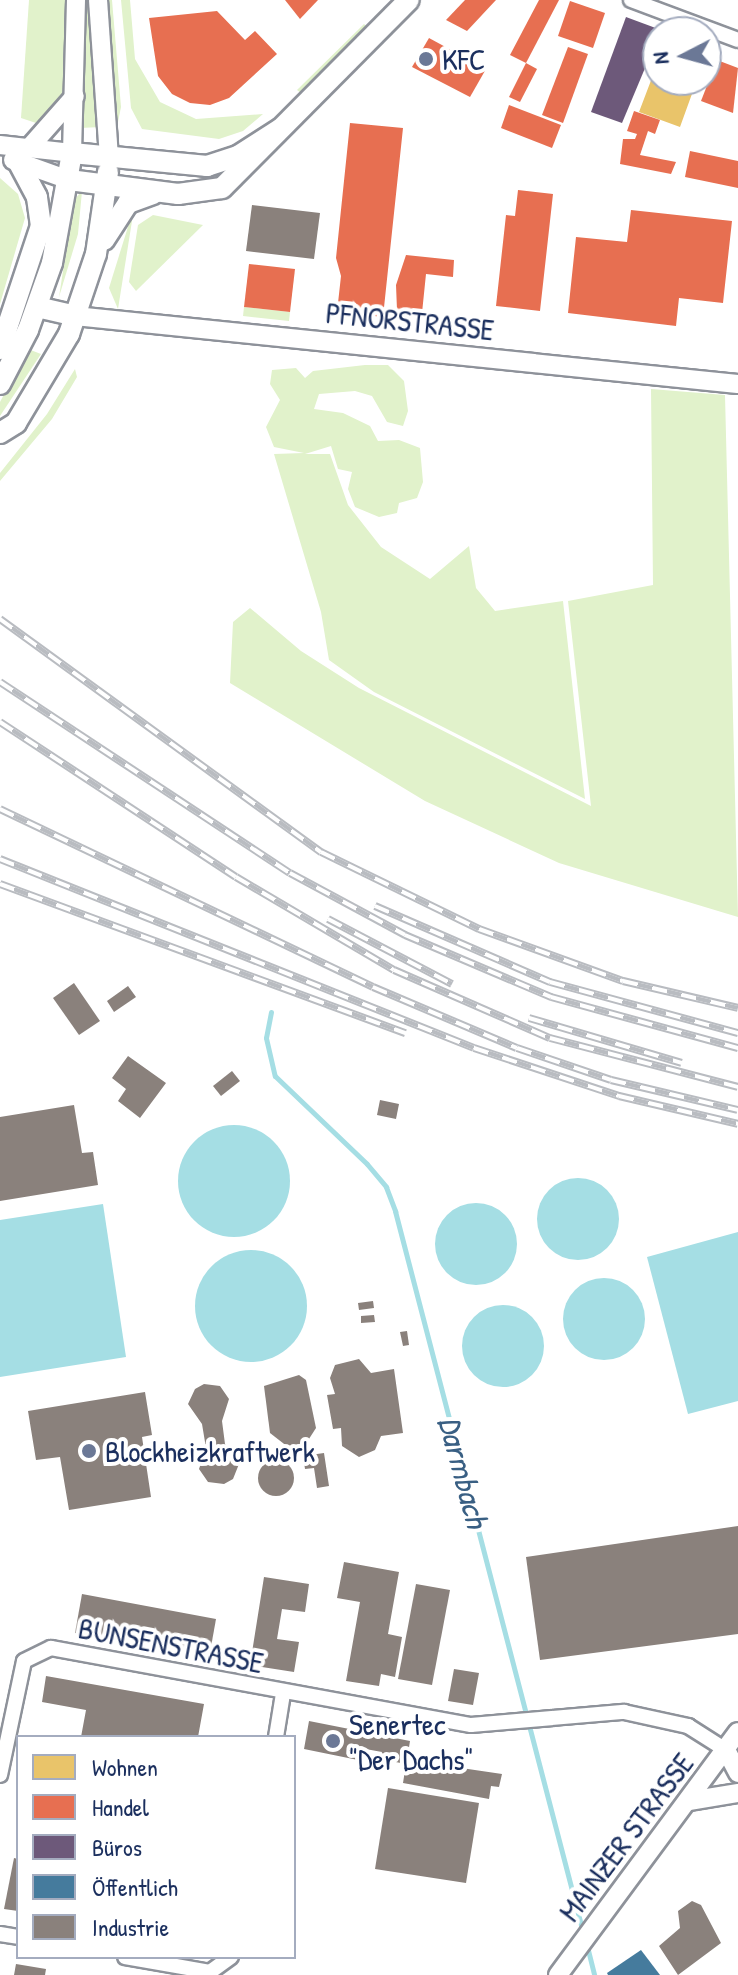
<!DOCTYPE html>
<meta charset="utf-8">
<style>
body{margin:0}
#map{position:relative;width:738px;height:1975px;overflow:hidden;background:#fff;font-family:"Patrick Hand",sans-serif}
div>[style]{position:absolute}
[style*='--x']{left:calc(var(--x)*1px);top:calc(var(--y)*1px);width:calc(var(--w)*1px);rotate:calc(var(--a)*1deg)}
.green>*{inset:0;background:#e1f2cb}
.water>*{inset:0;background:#a5dee4}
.round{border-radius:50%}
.homes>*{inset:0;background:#e9c46a}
.shops>*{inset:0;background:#e76f51}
.offices>*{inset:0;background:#6d597a}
.public>*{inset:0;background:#457b9d}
.industry>*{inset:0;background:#8a817c}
.stream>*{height:5px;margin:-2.5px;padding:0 2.5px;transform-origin:2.5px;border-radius:2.5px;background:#a5dee4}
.roads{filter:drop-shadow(2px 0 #8e929a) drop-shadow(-2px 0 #8e929a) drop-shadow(0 2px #8e929a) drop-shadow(0 -2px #8e929a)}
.street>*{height:14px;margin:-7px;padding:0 7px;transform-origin:7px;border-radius:7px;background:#fff}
.secondary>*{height:18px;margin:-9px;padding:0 9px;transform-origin:9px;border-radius:9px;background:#fff}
.primary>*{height:20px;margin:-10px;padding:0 10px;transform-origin:10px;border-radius:10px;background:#fff}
.rail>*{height:8px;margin-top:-4px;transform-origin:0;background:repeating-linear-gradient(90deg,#fff 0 15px,#b9bcc1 0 30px);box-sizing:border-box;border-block:2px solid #b9bcc1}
.dots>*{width:22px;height:22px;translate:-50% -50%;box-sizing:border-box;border:4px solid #fff;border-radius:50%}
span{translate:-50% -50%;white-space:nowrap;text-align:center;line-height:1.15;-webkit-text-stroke:8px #fff;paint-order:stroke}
.poi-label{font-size:30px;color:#1b2f5e}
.left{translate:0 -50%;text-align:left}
.street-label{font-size:30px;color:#1b2f5e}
.water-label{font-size:32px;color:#395f83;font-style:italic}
.legend{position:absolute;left:16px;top:1735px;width:280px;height:224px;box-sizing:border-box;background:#fff;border:2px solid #a4acbf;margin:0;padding:10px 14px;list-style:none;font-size:24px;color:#1b2f5e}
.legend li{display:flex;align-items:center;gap:16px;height:40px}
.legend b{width:40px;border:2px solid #a4acbf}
.north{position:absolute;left:642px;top:16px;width:80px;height:80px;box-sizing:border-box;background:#fff;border:2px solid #a4acbf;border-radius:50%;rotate:264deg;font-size:22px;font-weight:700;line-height:32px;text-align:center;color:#1b2f5e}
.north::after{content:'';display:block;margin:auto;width:28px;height:36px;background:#6b7896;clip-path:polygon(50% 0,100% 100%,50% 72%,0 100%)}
</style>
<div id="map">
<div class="green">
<i style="clip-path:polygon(29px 0,68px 0,67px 93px,36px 123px,21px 118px)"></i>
<i style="clip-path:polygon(83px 0,90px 0,101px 127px,80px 128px)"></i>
<i style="clip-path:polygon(106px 0,112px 0,121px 107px,117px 127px)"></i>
<i style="clip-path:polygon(121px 0,130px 0,135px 59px,160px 102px,196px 119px,263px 114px,243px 131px,219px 139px,142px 129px,131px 108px)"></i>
<i style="clip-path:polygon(364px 24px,368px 28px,314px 82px,301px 93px,297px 90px)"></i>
<i style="clip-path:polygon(0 178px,18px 194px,25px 218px,0 304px)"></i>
<i style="clip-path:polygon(82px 191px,78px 234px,59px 297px,74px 200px)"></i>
<i style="clip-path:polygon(153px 215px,203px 225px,136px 291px,129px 282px,138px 225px)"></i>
<i style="clip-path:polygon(131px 217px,132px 221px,118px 309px,109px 288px)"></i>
<i style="clip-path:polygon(244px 307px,290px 312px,289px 321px,243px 316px)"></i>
<i style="clip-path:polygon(28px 349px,41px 354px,0 416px,0 402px)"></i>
<i style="clip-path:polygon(365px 365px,388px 365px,404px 381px,408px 411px,403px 426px,387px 422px,372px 396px,355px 391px,319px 394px,314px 409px,343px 413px,370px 426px,378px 441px,399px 440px,420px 448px,423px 482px,417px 498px,399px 503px,397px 513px,379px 517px,355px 507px,348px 489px,352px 472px,338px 469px,331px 446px,305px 454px,330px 454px,348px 505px,381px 547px,430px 579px,469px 546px,476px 588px,495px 611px,563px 601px,585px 799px,374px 692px,329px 660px,321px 612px,274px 454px,304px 453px,274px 447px,266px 427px,280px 400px,270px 384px,272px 370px,296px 368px,305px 378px,313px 371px)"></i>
<i style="clip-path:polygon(75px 369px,77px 377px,52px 419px,0 481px,0 473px,47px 414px)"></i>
<i style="clip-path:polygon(651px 389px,725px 395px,738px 917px,559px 863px,425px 801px,230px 683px,233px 622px,250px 608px,301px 651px,359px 688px,591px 806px,568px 601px,653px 585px)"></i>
</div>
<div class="water">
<i class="round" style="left:178px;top:1125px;width:112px;height:112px"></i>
<i class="round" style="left:537px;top:1178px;width:82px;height:82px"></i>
<i class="round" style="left:435px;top:1203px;width:82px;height:82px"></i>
<i style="clip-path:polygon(103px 1204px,126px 1357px,0 1377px,0 1220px)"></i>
<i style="clip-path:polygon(738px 1232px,738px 1401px,688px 1414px,647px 1257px)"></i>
<i class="round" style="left:195px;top:1250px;width:112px;height:112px"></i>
<i class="round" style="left:563px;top:1278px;width:82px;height:82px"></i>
<i class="round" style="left:462px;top:1305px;width:82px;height:82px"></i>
</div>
<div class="homes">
<i style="clip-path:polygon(658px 62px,658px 80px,697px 80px,680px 127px,639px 112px)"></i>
</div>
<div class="shops">
<i style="clip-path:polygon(285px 0,318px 0,300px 19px)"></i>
<i style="clip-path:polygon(465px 0,496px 0,467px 31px,446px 20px)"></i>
<i style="clip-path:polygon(539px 0,559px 0,526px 63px,510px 55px)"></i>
<i style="clip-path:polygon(570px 1px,605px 13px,593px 48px,558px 36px)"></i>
<i style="clip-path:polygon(217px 11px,245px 40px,255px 31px,277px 54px,229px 98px,210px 105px,190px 103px,172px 94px,158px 76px,149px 18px)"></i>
<i style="clip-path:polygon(429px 38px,486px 69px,470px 97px,412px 67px)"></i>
<i style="clip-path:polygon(568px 47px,588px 54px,563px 123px,542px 115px)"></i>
<i style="clip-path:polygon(717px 60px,738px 68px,733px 113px,701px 101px)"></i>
<i style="clip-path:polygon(526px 63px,537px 69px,520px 102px,509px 97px)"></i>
<i style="clip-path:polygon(509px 105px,561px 125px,552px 148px,501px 128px)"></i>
<i style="clip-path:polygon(634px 111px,660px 120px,655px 134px,648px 131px,640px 155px,676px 162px,671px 174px,620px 164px,623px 139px,635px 139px,637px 134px,627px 131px)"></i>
<i style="clip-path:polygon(350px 123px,403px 128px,383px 317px,337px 312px,341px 276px,336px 258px)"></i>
<i style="clip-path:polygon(690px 151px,738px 161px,738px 188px,685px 177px)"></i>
<i style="clip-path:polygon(518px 190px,553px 194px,540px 311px,496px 306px,506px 215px,515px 216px)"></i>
<i style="clip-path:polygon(631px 210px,732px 221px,723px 303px,679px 298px,676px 326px,568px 313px,576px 237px,627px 242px)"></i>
<i style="clip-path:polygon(406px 255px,454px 260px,453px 277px,426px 274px,422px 313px,397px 310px,396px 285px)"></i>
<i style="clip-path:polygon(249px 264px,295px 269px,290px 312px,244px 307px)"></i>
</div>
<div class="offices">
<i style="clip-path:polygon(626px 17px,661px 30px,622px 123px,591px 112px)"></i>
</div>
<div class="public">
<i style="clip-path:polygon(641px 1950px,660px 1975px,608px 1975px,607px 1973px)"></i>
</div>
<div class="industry">
<i style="clip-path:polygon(252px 205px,320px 213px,314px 259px,246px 251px)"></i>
<i style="clip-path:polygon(74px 983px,100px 1021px,79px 1035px,53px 998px)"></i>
<i style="clip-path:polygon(128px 986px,136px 997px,114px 1012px,107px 1001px)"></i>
<i style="clip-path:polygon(128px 1056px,166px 1083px,140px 1118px,118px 1101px,126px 1089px,112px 1078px)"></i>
<i style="clip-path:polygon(232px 1071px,240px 1081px,221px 1096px,213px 1086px)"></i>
<i style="clip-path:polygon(380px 1100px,399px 1104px,396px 1119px,377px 1115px)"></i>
<i style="clip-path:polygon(74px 1105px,82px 1153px,93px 1152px,98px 1185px,0 1201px,0 1117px)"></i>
<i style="clip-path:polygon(373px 1301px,374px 1308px,359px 1310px,358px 1303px)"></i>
<i style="clip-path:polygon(374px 1315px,375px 1322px,361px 1323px,361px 1316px)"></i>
<i style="clip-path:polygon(407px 1331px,409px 1345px,403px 1346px,400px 1332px)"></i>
<i style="clip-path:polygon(359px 1359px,371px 1373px,394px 1369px,403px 1433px,381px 1436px,375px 1450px,359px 1457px,342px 1446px,341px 1428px,333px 1429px,327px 1395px,335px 1394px,330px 1378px,335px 1365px)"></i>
<i style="clip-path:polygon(299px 1375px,306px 1380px,316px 1428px,307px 1442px,288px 1447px,270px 1433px,264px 1386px)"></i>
<i style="clip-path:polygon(204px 1384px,220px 1386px,229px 1399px,222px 1421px,225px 1444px,239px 1464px,233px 1479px,224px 1484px,208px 1482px,199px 1469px,206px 1448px,202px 1424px,188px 1404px,195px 1389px)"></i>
<i style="clip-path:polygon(145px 1392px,152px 1435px,142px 1437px,151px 1497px,69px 1510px,60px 1457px,36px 1460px,28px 1411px)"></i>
<i style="clip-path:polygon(324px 1453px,329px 1486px,317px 1488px,314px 1468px,305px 1469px,303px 1456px)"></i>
<i class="round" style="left:258px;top:1460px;width:36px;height:36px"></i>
<i style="clip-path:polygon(738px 1526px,738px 1634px,540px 1660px,526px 1557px)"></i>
<i style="clip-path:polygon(344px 1562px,399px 1572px,388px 1634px,402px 1637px,395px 1677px,381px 1674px,379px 1686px,346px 1681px,360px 1602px,337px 1598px)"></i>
<i style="clip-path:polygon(264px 1577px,309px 1584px,305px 1612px,282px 1609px,277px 1639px,299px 1642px,294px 1672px,250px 1665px)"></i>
<i style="clip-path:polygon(416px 1584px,450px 1590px,432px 1685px,398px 1679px)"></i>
<i style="clip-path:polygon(82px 1594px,216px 1619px,209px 1658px,75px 1633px)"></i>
<i style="clip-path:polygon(454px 1669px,479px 1673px,473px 1705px,448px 1701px)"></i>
<i style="clip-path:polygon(46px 1676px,204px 1704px,198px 1737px,81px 1737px,86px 1710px,42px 1702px)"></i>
<i style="clip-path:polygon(309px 1721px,410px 1741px,407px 1760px,502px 1774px,499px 1787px,491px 1786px,489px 1799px,403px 1783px,406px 1764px,380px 1759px,382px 1752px,360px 1748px,358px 1760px,304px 1749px)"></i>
<i style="clip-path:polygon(388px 1788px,479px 1803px,466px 1883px,375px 1869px)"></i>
<i style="clip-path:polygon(14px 1858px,18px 1859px,18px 1911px,4px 1909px)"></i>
<i style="clip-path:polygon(692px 1901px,701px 1905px,721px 1943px,678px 1975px,659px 1946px,680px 1928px,678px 1911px)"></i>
<i style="clip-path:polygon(16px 1964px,46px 1969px,45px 1975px,14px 1975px)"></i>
</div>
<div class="stream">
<i style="--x:271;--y:1012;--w:26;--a:101"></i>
<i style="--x:266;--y:1038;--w:39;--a:77"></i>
<i style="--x:275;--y:1076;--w:127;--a:43.7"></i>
<i style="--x:367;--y:1164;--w:30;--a:50"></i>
<i style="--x:386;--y:1187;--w:26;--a:69"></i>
<i style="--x:395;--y:1211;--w:746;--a:75.4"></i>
<i style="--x:587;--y:1946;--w:30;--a:76"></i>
</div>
<div class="roads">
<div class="street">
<i style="--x:631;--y:0;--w:114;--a:20.5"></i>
<i style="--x:276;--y:1737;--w:44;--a:-80.8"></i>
<i style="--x:0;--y:1775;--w:116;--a:-78.1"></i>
<i style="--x:24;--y:1661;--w:30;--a:-26"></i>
<i style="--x:51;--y:1648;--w:427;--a:10.4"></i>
<i style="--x:471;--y:1725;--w:154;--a:-4.9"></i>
<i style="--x:624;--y:1712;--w:66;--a:12.3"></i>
<i style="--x:688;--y:1726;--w:45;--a:32.3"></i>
<i style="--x:0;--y:1934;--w:18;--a:9"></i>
<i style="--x:125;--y:1957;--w:86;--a:10"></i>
<i style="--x:210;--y:1972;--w:26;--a:-36"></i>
</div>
<div class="secondary">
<i style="--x:98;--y:0;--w:156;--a:86"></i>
<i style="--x:0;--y:145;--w:72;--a:6.3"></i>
<i style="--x:72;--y:153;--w:153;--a:-88.5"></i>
<i style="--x:29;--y:148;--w:69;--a:-48.5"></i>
<i style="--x:13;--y:160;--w:59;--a:19.7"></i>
<i style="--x:75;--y:316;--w:666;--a:5.86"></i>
<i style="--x:726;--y:1750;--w:26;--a:62"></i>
<i style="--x:689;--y:1801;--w:50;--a:-9.3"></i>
<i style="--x:558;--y:1975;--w:302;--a:-53.5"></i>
</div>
<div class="primary">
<i style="--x:69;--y:180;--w:110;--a:7.3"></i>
<i style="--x:178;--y:194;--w:44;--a:-7.8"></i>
<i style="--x:222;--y:188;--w:265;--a:-45.2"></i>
<i style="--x:104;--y:240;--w:44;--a:-57"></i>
<i style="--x:128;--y:203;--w:27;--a:-20"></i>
<i style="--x:37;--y:307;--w:39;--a:13"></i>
<i style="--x:0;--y:349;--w:130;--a:-71.6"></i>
<i style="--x:41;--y:226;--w:29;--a:-98"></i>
<i style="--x:37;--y:197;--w:40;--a:-118"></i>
<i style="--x:0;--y:384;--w:61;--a:-62.6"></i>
<i style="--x:28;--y:330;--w:71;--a:-70.3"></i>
<i style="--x:52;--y:263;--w:112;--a:-79.7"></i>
<i style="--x:72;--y:153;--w:136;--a:5.5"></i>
<i style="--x:207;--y:166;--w:33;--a:-18"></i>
<i style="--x:238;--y:156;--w:50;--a:-32.7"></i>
<i style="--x:0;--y:433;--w:19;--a:-32"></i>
<i style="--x:16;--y:423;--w:104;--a:-59.2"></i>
<i style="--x:69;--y:334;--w:84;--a:-71.4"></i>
<i style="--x:96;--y:254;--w:83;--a:-81.7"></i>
</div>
</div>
<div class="rail">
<i style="--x:0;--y:619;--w:397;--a:36"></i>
<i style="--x:321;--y:852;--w:176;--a:26"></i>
<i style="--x:479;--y:929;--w:153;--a:19.9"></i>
<i style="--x:623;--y:981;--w:118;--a:13.2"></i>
<i style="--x:0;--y:682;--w:347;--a:33.4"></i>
<i style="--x:290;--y:873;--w:131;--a:28.3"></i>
<i style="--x:405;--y:935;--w:159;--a:23"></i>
<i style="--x:551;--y:997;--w:194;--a:15.3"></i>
<i style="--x:0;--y:722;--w:282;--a:33.3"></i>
<i style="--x:236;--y:877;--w:183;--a:30.5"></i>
<i style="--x:394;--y:970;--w:170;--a:23.6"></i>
<i style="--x:550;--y:1038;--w:194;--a:14.6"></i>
<i style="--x:0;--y:809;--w:413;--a:25.5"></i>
<i style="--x:373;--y:987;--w:156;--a:23"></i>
<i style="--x:517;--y:1048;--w:99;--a:18.8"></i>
<i style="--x:611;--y:1080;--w:130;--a:13.3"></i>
<i style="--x:0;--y:859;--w:510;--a:21.74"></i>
<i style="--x:474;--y:1048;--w:153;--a:18.3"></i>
<i style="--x:619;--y:1096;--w:122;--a:13.2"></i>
<i style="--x:0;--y:884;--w:432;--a:20.2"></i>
<i style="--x:375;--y:906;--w:191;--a:23.5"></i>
<i style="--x:550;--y:982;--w:195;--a:15.2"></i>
<i style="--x:328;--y:919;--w:140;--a:27.7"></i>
<i style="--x:529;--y:1018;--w:159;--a:16.4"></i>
</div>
<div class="dots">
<i style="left:426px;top:59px;background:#6b7896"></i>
<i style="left:89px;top:1451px;background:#6b7896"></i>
<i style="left:333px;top:1741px;background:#6b7896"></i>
</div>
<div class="poi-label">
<span class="left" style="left:442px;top:59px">KFC</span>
<span class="left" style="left:105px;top:1451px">Blockheizkraftwerk</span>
<span class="left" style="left:349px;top:1741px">Senertec<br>"Der Dachs"</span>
</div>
<div class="street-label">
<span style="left:410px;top:321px;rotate:6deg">PFNORSTRASSE</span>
<span style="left:171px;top:1645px;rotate:11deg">BUNSENSTRASSE</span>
<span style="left:626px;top:1837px;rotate:-53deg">MAINZER STRASSE</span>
</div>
<div class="water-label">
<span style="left:463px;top:1472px;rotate:75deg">Darmbach</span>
</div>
<ul class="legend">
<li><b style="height:22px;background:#e9c46a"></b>Wohnen</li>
<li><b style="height:22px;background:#e76f51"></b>Handel</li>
<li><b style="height:22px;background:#6d597a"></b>Büros</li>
<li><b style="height:22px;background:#457b9d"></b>Öffentlich</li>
<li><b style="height:22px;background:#8a817c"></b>Industrie</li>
</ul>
<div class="north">N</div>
</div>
